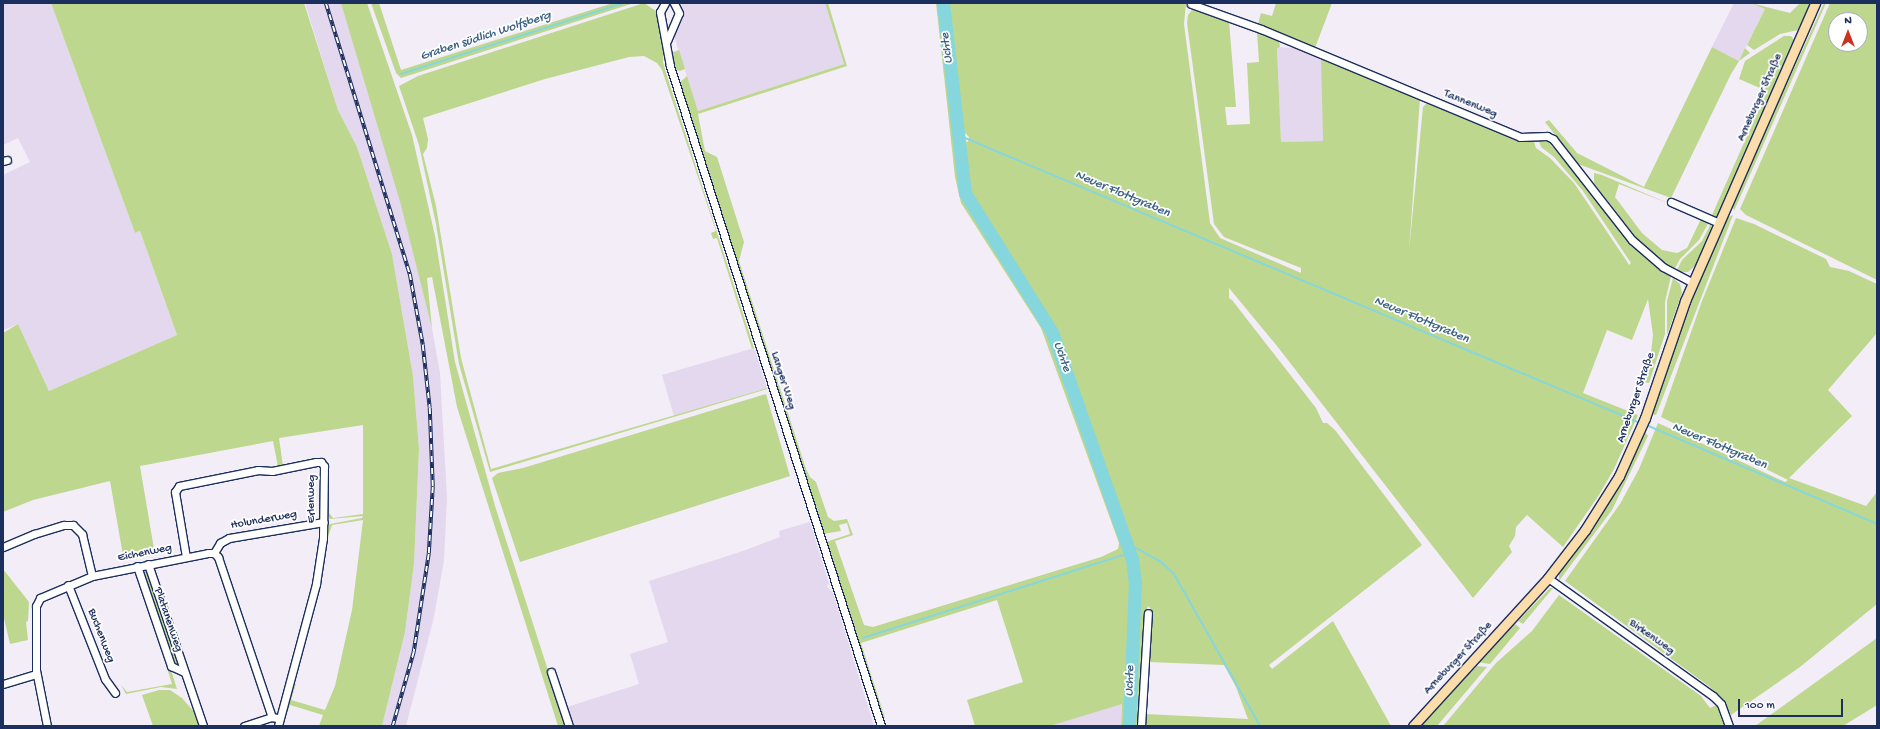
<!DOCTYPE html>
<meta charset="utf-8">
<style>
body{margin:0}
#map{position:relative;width:1880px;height:729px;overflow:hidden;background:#f2edf7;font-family:"Gochi Hand",sans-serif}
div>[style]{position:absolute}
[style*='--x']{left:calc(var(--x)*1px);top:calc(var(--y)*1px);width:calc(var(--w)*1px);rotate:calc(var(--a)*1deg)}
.built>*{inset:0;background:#e3d8ed}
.green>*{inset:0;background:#bed78e}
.stream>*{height:2px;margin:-1px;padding:0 1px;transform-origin:1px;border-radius:1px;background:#85d6dd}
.river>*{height:13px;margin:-6.5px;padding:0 6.5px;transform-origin:6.5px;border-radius:6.5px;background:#85d6dd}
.roads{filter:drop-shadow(1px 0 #1b2f5e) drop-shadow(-1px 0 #1b2f5e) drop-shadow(0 1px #1b2f5e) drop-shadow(0 -1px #1b2f5e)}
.minor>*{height:7px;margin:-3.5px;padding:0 3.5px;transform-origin:3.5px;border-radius:3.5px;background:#fff}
.major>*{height:9px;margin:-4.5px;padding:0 4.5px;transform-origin:4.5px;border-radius:4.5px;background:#fbddab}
.rail>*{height:3.5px;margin-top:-1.75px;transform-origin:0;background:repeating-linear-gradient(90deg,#fff 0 6px,#1b2f5e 0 12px);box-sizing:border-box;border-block:1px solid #1b2f5e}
span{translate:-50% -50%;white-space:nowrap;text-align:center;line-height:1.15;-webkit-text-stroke:3.5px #fff;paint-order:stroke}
.street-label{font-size:12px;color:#1b2f5e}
.water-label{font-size:13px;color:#3b6184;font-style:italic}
.frame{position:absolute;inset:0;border:4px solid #1b2f5e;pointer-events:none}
.north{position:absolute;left:1828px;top:12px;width:40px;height:40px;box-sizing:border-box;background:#fff;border:1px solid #a4acbf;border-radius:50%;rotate:0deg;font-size:11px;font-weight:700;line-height:16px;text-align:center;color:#1b2f5e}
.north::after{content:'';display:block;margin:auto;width:14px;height:18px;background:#c8321e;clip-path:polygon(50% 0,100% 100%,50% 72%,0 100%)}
.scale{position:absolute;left:1738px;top:699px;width:105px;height:18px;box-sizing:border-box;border:2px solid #1b2f5e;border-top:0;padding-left:5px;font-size:12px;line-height:14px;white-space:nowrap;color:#1b2f5e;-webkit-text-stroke:3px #fff;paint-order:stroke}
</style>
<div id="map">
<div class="built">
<i style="clip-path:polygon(3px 3px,51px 3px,135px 233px,140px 231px,177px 335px,49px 391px,18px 324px,3px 330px,3px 175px,30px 162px,18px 138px,3px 145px)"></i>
<i style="clip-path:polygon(305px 3px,343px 3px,404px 207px,426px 295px,440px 373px,447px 498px,444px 560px,434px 617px,406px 726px,382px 726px,405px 632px,414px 564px,419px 449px,413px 376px,392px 254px,357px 147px,338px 110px)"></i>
<i style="clip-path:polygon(681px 3px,825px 3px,844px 64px,698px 111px,674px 36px,684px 15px)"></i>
<i style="clip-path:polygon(1734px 3px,1751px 3px,1765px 9px,1739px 61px,1712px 47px)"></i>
<i style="clip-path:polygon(1277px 47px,1296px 48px,1322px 60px,1323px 141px,1281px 142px)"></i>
<i style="clip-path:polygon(754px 348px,767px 388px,674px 416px,662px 375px)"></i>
<i style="clip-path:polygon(810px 522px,829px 584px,827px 586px,833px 593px,874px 726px,573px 726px,567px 707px,639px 684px,630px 654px,668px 642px,649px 581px,743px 551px,780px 537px,779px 531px)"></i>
<i style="clip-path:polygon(1122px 703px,1121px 726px,1050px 726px)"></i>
</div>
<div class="green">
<i style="clip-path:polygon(51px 3px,304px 3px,338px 110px,357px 147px,392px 254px,413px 376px,419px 449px,414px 564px,405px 632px,382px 726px,319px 726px,323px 715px,290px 705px,285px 719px,283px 718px,289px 705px,293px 685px,296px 684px,291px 700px,325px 710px,335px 686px,352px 610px,363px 520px,332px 525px,328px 537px,326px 537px,327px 528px,330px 524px,362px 518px,363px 516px,330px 519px,327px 516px,327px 503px,329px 501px,329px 513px,333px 518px,363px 514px,363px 425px,279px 438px,283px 466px,278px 467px,273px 441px,140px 466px,155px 555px,124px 561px,110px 481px,33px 500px,3px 512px,3px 333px,18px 324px,49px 391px,177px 335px,140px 231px,135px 233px)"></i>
<i style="clip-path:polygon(341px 3px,367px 3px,412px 135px,435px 236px,455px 362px,495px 506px,566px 726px,558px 726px,457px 407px,432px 277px,427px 278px,432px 328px,401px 205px)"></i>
<i style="clip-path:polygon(371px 3px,379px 3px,401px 70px,613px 3px,634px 3px,401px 78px,396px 73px)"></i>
<i style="clip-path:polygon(644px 3px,656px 11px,664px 46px,663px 62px,666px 73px,754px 348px,752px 349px,717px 238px,713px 239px,711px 233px,716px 231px,662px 70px,657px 63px,644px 56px,629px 57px,545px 79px,423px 118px,428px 139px,427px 148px,423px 154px,436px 206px,461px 358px,491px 469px,767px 388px,767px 389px,490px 472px,459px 364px,436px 224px,419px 145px,399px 86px,418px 76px)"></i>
<i style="clip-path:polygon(825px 3px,828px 3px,847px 66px,698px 114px,705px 151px,717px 157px,744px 242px,739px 261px,806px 469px,810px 477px,816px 482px,828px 517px,834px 521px,847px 519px,853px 535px,835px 541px,864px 625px,873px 627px,1101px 557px,1118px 549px,1119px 543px,1041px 328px,961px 203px,955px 177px,936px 3px,940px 3px,963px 194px,1047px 329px,1075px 406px,1079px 403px,1048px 316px,980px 216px,967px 188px,961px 141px,968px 142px,969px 137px,961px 129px,946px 3px,1186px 3px,1184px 24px,1210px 223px,1220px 238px,1301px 273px,1301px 268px,1224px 237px,1214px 224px,1187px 23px,1188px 15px,1194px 7px,1229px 21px,1236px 107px,1225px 107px,1227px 125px,1250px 124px,1247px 63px,1259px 62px,1257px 32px,1279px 41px,1280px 47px,1277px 48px,1281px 142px,1323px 141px,1321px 58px,1420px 98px,1409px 251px,1423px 107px,1427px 103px,1432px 103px,1522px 142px,1534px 142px,1536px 148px,1550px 158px,1574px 183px,1626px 260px,1629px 265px,1631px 263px,1583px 191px,1554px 157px,1541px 147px,1539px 141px,1547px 140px,1643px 254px,1671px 276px,1665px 302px,1665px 334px,1649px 383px,1644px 382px,1649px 371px,1653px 335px,1648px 299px,1632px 340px,1607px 330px,1583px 393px,1638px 415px,1614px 469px,1599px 495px,1563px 547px,1527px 515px,1516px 527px,1515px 536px,1509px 546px,1512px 552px,1473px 598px,1277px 346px,1229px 288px,1229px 298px,1232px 300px,1316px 408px,1323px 423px,1327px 423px,1335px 430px,1422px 545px,1269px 665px,1272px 669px,1333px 621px,1391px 726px,1145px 726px,1145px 714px,1248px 719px,1236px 687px,1224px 665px,1149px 662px,1152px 610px,1148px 606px,1146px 612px,1139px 726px,1121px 726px,1122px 704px,1050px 726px,975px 726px,967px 700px,1023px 682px,997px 600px,861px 643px,885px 718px,880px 715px,826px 542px,850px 534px,847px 523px,839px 525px,841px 531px,823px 534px,679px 83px,687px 76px,698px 111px,844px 64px)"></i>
<i style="clip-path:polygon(1276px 3px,1332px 3px,1315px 48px,1258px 24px,1261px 13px,1272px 16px)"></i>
<i style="clip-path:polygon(1751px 3px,1790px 13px,1800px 3px,1810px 3px,1798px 30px,1780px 34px,1754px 50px,1747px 45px,1765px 9px)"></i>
<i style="clip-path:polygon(1824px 3px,1826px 3px,1734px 211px,1732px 203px)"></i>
<i style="clip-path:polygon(evenodd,1830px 3px,1877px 3px,1877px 280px,1746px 215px,1740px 209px,1830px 3px,1836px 20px,1860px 20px,1860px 44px,1836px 44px,1836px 20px)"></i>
<i style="clip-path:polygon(1784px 36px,1791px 36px,1794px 40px,1717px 217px,1711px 217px,1692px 209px,1712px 215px,1767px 91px,1739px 79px,1745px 61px)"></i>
<i style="clip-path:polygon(1712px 47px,1739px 61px,1745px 48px,1750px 53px,1739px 61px,1731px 74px,1671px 198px,1578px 164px,1545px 122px,1549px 120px,1577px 153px,1644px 187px)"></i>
<i style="clip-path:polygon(679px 50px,685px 69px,680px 71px,674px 69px,671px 53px)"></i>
<i style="clip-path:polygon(1594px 173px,1602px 175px,1670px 204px,1619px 184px,1615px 197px,1642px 233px,1662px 250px,1677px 253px,1687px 248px,1701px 219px,1673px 205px,1709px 222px,1699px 240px,1680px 259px,1674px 270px,1639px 241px,1594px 183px)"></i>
<i style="clip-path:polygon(1733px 215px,1656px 415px,1651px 414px,1677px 332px,1694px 290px,1726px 218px)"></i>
<i style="clip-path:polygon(1736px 218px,1754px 224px,1826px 259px,1830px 267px,1849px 271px,1877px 284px,1877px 333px,1828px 390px,1852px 416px,1789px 478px,1866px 506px,1877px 492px,1877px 604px,1800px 667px,1731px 715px,1722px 699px,1710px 687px,1565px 581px,1620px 504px,1639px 469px,1658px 423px,1785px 482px,1788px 480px,1661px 417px,1702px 301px)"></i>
<i style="clip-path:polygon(1711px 223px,1712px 228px,1695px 266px,1688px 272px,1676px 272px,1682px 260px,1702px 241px)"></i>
<i style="clip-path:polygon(1673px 278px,1680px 284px,1682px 293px,1667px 335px,1667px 301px)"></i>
<i style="clip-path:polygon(766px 394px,790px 476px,520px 562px,492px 478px,498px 473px,523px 468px)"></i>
<i style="clip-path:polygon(1645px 432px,1648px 436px,1612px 510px,1559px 581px,1559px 572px,1619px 485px)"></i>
<i style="clip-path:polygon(3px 569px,29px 602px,28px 621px,26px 622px,28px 640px,10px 644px,3px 614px)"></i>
<i style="clip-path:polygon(144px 570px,147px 571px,180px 666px,173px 666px,143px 572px)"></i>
<i style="clip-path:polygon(1550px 588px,1553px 588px,1523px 624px,1518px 621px)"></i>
<i style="clip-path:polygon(1559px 595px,1701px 696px,1710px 708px,1717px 705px,1724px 726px,1443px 726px,1496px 663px,1532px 631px)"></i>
<i style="clip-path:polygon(1515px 624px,1520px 628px,1490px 664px,1477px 662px)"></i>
<i style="clip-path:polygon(1877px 638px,1877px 705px,1843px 726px,1755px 726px)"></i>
<i style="clip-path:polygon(1477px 666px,1487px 667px,1437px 726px,1418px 726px,1469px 671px,1471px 672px)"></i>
<i style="clip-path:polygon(170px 667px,177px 689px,161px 687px,126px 694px,121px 685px,127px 692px,172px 684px,167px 668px)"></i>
<i style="clip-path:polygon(159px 690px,170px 690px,182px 698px,196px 714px,200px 726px,153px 726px,142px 695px)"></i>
</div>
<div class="stream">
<i style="--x:401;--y:74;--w:233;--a:-17.7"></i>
<i style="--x:958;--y:135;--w:740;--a:22.89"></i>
<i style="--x:1644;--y:424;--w:254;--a:23.2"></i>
<i style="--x:1127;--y:543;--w:38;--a:29"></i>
<i style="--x:1160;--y:561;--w:19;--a:43"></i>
<i style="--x:1174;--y:574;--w:175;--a:60.5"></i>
<i style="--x:863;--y:638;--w:280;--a:-17.7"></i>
</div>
<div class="river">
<i style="--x:943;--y:3;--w:191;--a:83.4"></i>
<i style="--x:965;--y:193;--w:164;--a:58"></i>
<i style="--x:1052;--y:332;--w:241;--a:70.6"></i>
<i style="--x:1132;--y:559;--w:23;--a:83"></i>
<i style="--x:1135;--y:582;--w:144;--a:92.4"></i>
</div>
<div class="roads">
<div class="minor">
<i style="--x:665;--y:3;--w:10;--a:119"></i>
<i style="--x:660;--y:12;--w:55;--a:79.5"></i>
<i style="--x:670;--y:66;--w:693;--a:72.27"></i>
<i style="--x:1191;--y:4;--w:74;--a:19.7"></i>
<i style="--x:1261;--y:29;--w:281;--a:22.6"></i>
<i style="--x:1520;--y:137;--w:27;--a:-2"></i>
<i style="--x:1547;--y:136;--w:7;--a:27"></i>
<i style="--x:1553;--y:139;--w:128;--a:52"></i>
<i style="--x:1632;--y:240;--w:41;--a:41.1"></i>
<i style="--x:1663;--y:267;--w:34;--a:28"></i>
<i style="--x:667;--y:41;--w:30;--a:-67"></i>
<i style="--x:679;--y:13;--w:11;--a:-117"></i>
<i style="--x:3;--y:161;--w:4;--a:-14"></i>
<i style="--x:1671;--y:202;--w:52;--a:23.6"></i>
<i style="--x:3;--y:547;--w:34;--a:-23"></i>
<i style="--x:34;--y:534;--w:31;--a:-17"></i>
<i style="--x:64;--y:525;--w:9;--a:0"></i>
<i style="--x:73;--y:525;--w:13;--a:45"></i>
<i style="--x:82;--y:534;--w:43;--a:76.6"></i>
<i style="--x:214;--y:553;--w:12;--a:-59"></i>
<i style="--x:220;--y:543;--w:10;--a:-29"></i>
<i style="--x:229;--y:538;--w:96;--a:-9.6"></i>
<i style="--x:186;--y:557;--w:66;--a:-99.6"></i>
<i style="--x:175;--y:492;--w:7;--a:-56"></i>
<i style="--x:179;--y:486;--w:81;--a:-11.4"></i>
<i style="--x:258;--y:470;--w:14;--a:4"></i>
<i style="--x:272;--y:471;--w:45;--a:-11.6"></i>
<i style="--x:316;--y:462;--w:5;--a:0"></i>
<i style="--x:321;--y:462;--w:5;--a:53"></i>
<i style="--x:324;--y:466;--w:72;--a:90.8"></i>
<i style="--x:323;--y:538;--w:47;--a:98.7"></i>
<i style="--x:316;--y:584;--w:147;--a:105"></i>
<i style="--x:148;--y:564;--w:171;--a:71.2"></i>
<i style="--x:137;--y:566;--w:106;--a:71.2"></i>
<i style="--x:171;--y:666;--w:14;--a:25"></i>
<i style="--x:1548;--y:578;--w:203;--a:35.6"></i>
<i style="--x:1713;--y:696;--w:11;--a:45"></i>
<i style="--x:1721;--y:704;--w:23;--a:70"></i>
<i style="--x:68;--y:585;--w:101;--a:68.5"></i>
<i style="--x:105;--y:679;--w:17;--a:54"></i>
<i style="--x:551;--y:672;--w:57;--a:71.6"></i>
<i style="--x:3;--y:684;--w:34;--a:-17"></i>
<i style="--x:47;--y:726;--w:57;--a:-101.1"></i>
<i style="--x:36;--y:670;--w:64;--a:-90"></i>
<i style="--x:36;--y:606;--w:9;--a:-63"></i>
<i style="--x:40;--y:598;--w:56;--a:-22.9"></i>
<i style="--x:92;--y:576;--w:118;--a:-11.2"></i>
<i style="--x:208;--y:553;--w:6;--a:0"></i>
<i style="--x:214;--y:553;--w:6;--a:45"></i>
<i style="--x:218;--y:557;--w:169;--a:71.4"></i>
<i style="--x:244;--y:726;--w:29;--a:-18"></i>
<i style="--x:272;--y:717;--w:5;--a:11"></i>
<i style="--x:1141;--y:726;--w:113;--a:-86.5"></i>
</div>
<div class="major">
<i style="--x:1413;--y:726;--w:200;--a:-47.6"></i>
<i style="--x:1548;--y:578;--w:61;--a:-52.4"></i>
<i style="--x:1585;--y:530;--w:64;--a:-57.8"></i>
<i style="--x:1619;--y:476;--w:64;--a:-65.9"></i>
<i style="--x:1645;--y:418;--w:124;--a:-71.1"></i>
<i style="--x:1685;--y:301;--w:325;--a:-66.4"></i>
</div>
</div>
<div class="rail">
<i style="--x:326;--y:3;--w:284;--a:72.8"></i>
<i style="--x:410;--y:274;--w:72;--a:79.6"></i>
<i style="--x:423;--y:345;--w:63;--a:83.7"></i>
<i style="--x:430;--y:408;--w:79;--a:87.8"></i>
<i style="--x:433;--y:487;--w:67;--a:93.4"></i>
<i style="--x:429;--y:554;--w:99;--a:98.7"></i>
<i style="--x:414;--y:652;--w:77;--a:105.8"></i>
</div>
<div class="street-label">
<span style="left:1761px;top:98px;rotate:-66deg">Arneburger Straße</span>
<span style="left:1470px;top:105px;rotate:22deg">Tannenweg</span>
<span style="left:782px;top:381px;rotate:72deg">Langer Weg</span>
<span style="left:1637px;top:398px;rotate:-71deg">Arneburger Straße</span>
<span style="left:313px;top:499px;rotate:-90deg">Erlenweg</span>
<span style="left:264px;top:521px;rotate:-10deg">Holunderweg</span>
<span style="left:145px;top:554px;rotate:-11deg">Eichenweg</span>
<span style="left:167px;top:620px;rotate:71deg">Platanenweg</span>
<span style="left:100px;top:636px;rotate:69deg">Buchenweg</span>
<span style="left:1651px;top:638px;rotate:35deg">Birkenweg</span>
<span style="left:1459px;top:659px;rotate:-47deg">Arneburger Straße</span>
</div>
<div class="water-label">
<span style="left:486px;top:37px;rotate:-18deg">Graben südlich Wolfsberg</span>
<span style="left:948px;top:48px;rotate:-97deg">Uchte</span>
<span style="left:1122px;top:195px;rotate:23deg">Neuer Flottgraben</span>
<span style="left:1421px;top:321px;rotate:23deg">Neuer Flottgraben</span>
<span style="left:1061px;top:357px;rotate:71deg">Uchte</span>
<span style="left:1719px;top:447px;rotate:23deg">Neuer Flottgraben</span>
<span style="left:1131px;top:681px;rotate:-88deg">Uchte</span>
</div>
<div class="frame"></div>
<div class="north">N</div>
<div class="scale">100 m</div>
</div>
